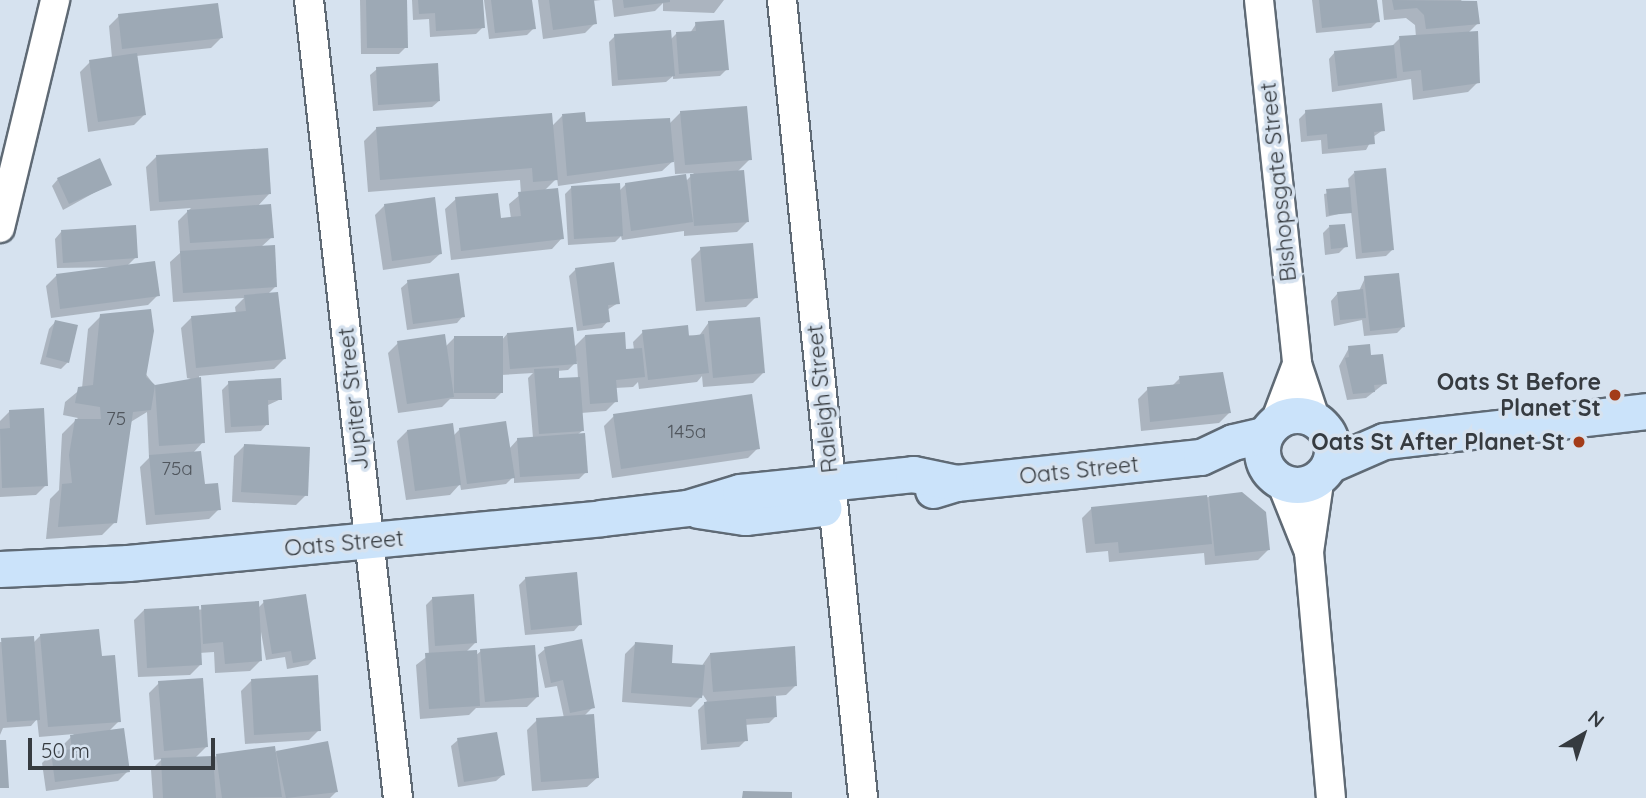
<!DOCTYPE html>
<style>
body{margin:0}
#map{position:relative;width:1646px;height:798px;overflow:hidden;background:#d6e2ef;font-family:Quicksand,sans-serif}
div>[style]{position:absolute}
[style*='--x']{left:calc(var(--x)*1px);top:calc(var(--y)*1px);width:calc(var(--w)*1px);rotate:calc(var(--a)*1deg)}
.shadow>*{inset:0;background:#0003}
.building>*{inset:0;background:#9da9b5}
.roads{filter:drop-shadow(2px 0 #5f6a75) drop-shadow(-2px 0 #5f6a75) drop-shadow(0 2px #5f6a75) drop-shadow(0 -2px #5f6a75)}
.minor>*{height:28px;margin:-14px;padding:0 14px;transform-origin:14px;border-radius:14px;background:#fff}
.major>*{height:35px;margin:-17.5px;padding:0 17.5px;transform-origin:17.5px;border-radius:17.5px;background:#cbe3fa}
.major>.ring{margin:-17.5px;padding:0;box-sizing:content-box;background:none;border:35px solid #cbe3fa;border-radius:50%}
.dots>*{width:19px;height:19px;translate:-50% -50%;box-sizing:border-box;border:4px solid #d6e2ef;border-radius:50%}
span{translate:-50% -50%;white-space:nowrap;text-align:center;line-height:1.15;-webkit-text-stroke:7px #d6e2ef;paint-order:stroke}
.number-label{font-size:19px;color:#50565d}
.number-label span{-webkit-text-stroke-width:0}
.street-label{font-size:23px;color:#363b40}
.poi-label{font-size:23px;color:#363b40;font-weight:700}
.right{translate:-100% -50%;text-align:right}
.north{position:absolute;left:1548px;top:700px;width:70px;height:70px;-webkit-text-stroke:5px #d6e2ef;paint-order:stroke;rotate:39deg;font-size:19px;font-weight:700;line-height:28px;text-align:center;color:#363b40}
.north::after{content:'';display:block;margin:auto;width:24px;height:32px;background:#363b40;clip-path:polygon(50% 0,100% 100%,50% 72%,0 100%)}
.scale{position:absolute;left:28px;top:738px;width:187px;height:32px;box-sizing:border-box;border:4px solid #363b40;border-top:0;padding-left:9px;font-size:21px;line-height:24px;white-space:nowrap;color:#363b40;-webkit-text-stroke:5px #d6e2ef;paint-order:stroke}
</style>
<div id="map">
<div class="shadow">
<i style="clip-path:polygon(360px 0,406px 0,406px 47px,399px 54px,361px 54px)"></i>
<i style="clip-path:polygon(412px 0,481px 0,483px 27px,476px 34px,430px 37px,429px 19px,413px 20px)"></i>
<i style="clip-path:polygon(484px 0,530px 0,534px 28px,527px 35px,489px 39px)"></i>
<i style="clip-path:polygon(538px 0,601px 0,592px 1px,595px 23px,585px 33px,543px 39px)"></i>
<i style="clip-path:polygon(612px 0,724px 0,714px 13px,663px 11px,663px 3px,655px 11px,614px 17px)"></i>
<i style="clip-path:polygon(1312px 0,1376px 0,1378px 21px,1371px 28px,1316px 33px)"></i>
<i style="clip-path:polygon(1382px 0,1461px 0,1478px 23px,1468px 33px,1478px 82px,1468px 92px,1413px 100px,1411px 79px,1332px 92px,1329px 59px,1335px 52px,1391px 47px,1400px 38px,1416px 37px,1415px 25px,1406px 18px,1384px 20px)"></i>
<i style="clip-path:polygon(119px 16px,221px 38px,211px 48px,136px 56px,144px 115px,134px 125px,88px 132px,80px 72px,90px 62px,112px 58px,109px 26px)"></i>
<i style="clip-path:polygon(696px 24px,727px 69px,720px 76px,673px 79px,673px 76px,666px 82px,612px 86px,609px 42px,615px 36px,670px 40px,676px 34px,690px 33px)"></i>
<i style="clip-path:polygon(377px 69px,439px 101px,432px 107px,373px 111px,370px 75px)"></i>
<i style="clip-path:polygon(681px 112px,750px 159px,737px 172px,747px 222px,737px 232px,684px 236px,684px 231px,622px 240px,621px 236px,615px 242px,568px 245px,565px 194px,571px 188px,619px 191px,626px 184px,686px 181px,694px 173px,675px 174px,674px 160px,662px 171px,558px 186px,557px 178px,544px 191px,562px 238px,552px 249px,451px 260px,445px 209px,456px 199px,500px 220px,511px 219px,509px 204px,521px 194px,520px 180px,368px 192px,364px 141px,377px 128px,552px 126px,562px 116px,584px 124px,669px 124px)"></i>
<i style="clip-path:polygon(1306px 112px,1383px 130px,1373px 137px,1366px 150px,1322px 154px,1321px 140px,1301px 142px,1299px 119px)"></i>
<i style="clip-path:polygon(156px 157px,269px 194px,257px 207px,272px 237px,261px 247px,275px 287px,267px 295px,284px 359px,274px 369px,199px 376px,203px 442px,193px 453px,203px 486px,219px 509px,209px 519px,146px 525px,140px 467px,149px 458px,147px 412px,129px 423px,115px 522px,102px 535px,46px 539px,50px 499px,59px 490px,62px 434px,78px 418px,63px 415px,65px 402px,82px 388px,88px 329px,101px 316px,155px 386px,195px 380px,187px 378px,181px 328px,191px 318px,236px 314px,235px 307px,244px 298px,173px 302px,170px 262px,180px 253px,178px 221px,191px 208px,150px 211px,146px 167px)"></i>
<i style="clip-path:polygon(1354px 173px,1393px 249px,1386px 256px,1356px 259px,1351px 211px,1326px 217px,1324px 194px,1349px 189px,1348px 179px)"></i>
<i style="clip-path:polygon(58px 179px,110px 184px,63px 210px,52px 186px)"></i>
<i style="clip-path:polygon(385px 205px,441px 253px,430px 263px,383px 270px,375px 215px)"></i>
<i style="clip-path:polygon(1329px 227px,1346px 246px,1339px 253px,1325px 255px,1323px 233px)"></i>
<i style="clip-path:polygon(61px 232px,136px 257px,127px 266px,158px 295px,148px 305px,51px 318px,46px 286px,56px 276px,123px 267px,57px 268px,55px 239px)"></i>
<i style="clip-path:polygon(701px 249px,756px 297px,746px 307px,696px 311px,691px 259px)"></i>
<i style="clip-path:polygon(576px 269px,618px 303px,607px 310px,608px 321px,602px 328px,577px 331px,569px 276px)"></i>
<i style="clip-path:polygon(1365px 278px,1403px 327px,1397px 333px,1364px 336px,1362px 320px,1334px 326px,1331px 301px,1337px 294px,1359px 291px)"></i>
<i style="clip-path:polygon(408px 282px,463px 316px,457px 323px,407px 330px,401px 288px)"></i>
<i style="clip-path:polygon(55px 322px,68px 362px,61px 369px,40px 364px,49px 329px)"></i>
<i style="clip-path:polygon(evenodd,709px 322px,763px 373px,753px 383px,703px 387px,702px 376px,697px 382px,639px 389px,638px 382px,633px 387px,615px 388px,616px 401px,606px 411px,581px 413px,582px 431px,577px 435px,586px 472px,579px 479px,514px 483px,514px 476px,506px 484px,461px 490px,460px 484px,450px 495px,406px 500px,397px 441px,407px 431px,453px 436px,460px 429px,509px 449px,518px 439px,533px 438px,528px 378px,533px 373px,501px 375px,501px 393px,495px 399px,450px 399px,442px 407px,398px 413px,388px 353px,398px 343px,445px 347px,454px 338px,501px 341px,507px 334px,573px 348px,585px 336px,624px 351px,634px 350px,633px 342px,643px 332px,699px 336px,709px 322px,577px 361px,578px 378px,558px 380px,557px 371px,568px 370px,577px 361px)"></i>
<i style="clip-path:polygon(1349px 348px,1369px 357px,1385px 383px,1366px 398px,1347px 400px,1339px 366px)"></i>
<i style="clip-path:polygon(1180px 378px,1229px 413px,1219px 423px,1141px 431px,1138px 399px,1148px 389px,1172px 386px)"></i>
<i style="clip-path:polygon(229px 383px,281px 399px,266px 406px,267px 424px,261px 431px,225px 433px,222px 390px)"></i>
<i style="clip-path:polygon(10px 411px,46px 485px,36px 495px,0 497px,0 421px)"></i>
<i style="clip-path:polygon(614px 416px,758px 448px,748px 458px,612px 478px,604px 426px)"></i>
<i style="clip-path:polygon(244px 446px,306px 495px,296px 505px,232px 502px,234px 456px)"></i>
<i style="clip-path:polygon(1241px 494px,1268px 550px,1258px 560px,1205px 565px,1204px 553px,1109px 562px,1108px 551px,1086px 553px,1082px 518px,1092px 508px)"></i>
<i style="clip-path:polygon(526px 578px,580px 624px,574px 631px,525px 635px,519px 585px)"></i>
<i style="clip-path:polygon(433px 598px,475px 643px,465px 653px,475px 656px,481px 651px,537px 697px,527px 707px,476px 708px,469px 715px,420px 719px,416px 665px,429px 655px,426px 605px)"></i>
<i style="clip-path:polygon(264px 602px,314px 659px,308px 665px,287px 669px,285px 657px,266px 660px,261px 632px,260px 661px,250px 671px,215px 673px,214px 652px,199px 653px,200px 665px,190px 675px,138px 677px,134px 620px,144px 610px,257px 609px)"></i>
<i style="clip-path:polygon(41px 635px,100px 658px,119px 721px,108px 732px,128px 771px,118px 781px,46px 791px,42px 763px,52px 753px,62px 752px,61px 747px,74px 734px,39px 737px,37px 719px,31px 726px,3px 728px,0 735px,0 642px,32px 644px)"></i>
<i style="clip-path:polygon(635px 644px,671px 664px,701px 667px,710px 654px,796px 685px,786px 695px,774px 696px,776px 716px,769px 723px,744px 725px,746px 740px,739px 747px,701px 750px,698px 710px,707px 701px,703px 695px,691px 707px,622px 702px,625px 654px)"></i>
<i style="clip-path:polygon(545px 649px,593px 707px,584px 716px,598px 777px,587px 787px,532px 791px,527px 730px,537px 720px,564px 718px,557px 686px,545px 688px,538px 655px)"></i>
<i style="clip-path:polygon(251px 681px,319px 730px,309px 740px,245px 744px,241px 691px)"></i>
<i style="clip-path:polygon(159px 683px,206px 747px,195px 758px,277px 752px,336px 792px,330px 798px,153px 798px,151px 770px,162px 759px,154px 760px,149px 693px)"></i>
<i style="clip-path:polygon(458px 740px,503px 775px,496px 781px,458px 787px,451px 746px)"></i>
</div>
<div class="building">
<i style="clip-path:polygon(366px 0,407px 0,408px 48px,367px 48px)"></i>
<i style="clip-path:polygon(418px 0,483px 0,485px 28px,436px 31px,435px 13px,419px 14px)"></i>
<i style="clip-path:polygon(491px 0,532px 0,536px 29px,495px 33px)"></i>
<i style="clip-path:polygon(549px 0,594px 0,597px 24px,553px 30px)"></i>
<i style="clip-path:polygon(623px 0,670px 0,670px 2px,624px 8px)"></i>
<i style="clip-path:polygon(1319px 0,1377px 0,1380px 22px,1322px 28px)"></i>
<i style="clip-path:polygon(1392px 0,1477px 1px,1480px 24px,1426px 29px,1424px 15px,1417px 8px,1394px 10px)"></i>
<i style="clip-path:polygon(218px 3px,223px 38px,122px 49px,118px 14px)"></i>
<i style="clip-path:polygon(724px 20px,729px 70px,679px 74px,676px 32px,696px 31px,695px 22px)"></i>
<i style="clip-path:polygon(671px 30px,675px 76px,618px 80px,614px 34px)"></i>
<i style="clip-path:polygon(1478px 31px,1480px 83px,1423px 91px,1421px 70px,1403px 72px,1399px 36px)"></i>
<i style="clip-path:polygon(1394px 45px,1397px 78px,1338px 86px,1334px 51px)"></i>
<i style="clip-path:polygon(137px 53px,146px 115px,98px 122px,89px 60px)"></i>
<i style="clip-path:polygon(438px 63px,440px 101px,378px 105px,376px 67px)"></i>
<i style="clip-path:polygon(1382px 103px,1385px 131px,1374px 132px,1375px 144px,1328px 149px,1327px 134px,1307px 136px,1305px 110px)"></i>
<i style="clip-path:polygon(747px 106px,752px 160px,685px 165px,680px 111px)"></i>
<i style="clip-path:polygon(585px 112px,586px 122px,670px 118px,674px 162px,567px 176px,562px 114px)"></i>
<i style="clip-path:polygon(552px 113px,558px 180px,533px 182px,532px 168px,380px 180px,376px 127px)"></i>
<i style="clip-path:polygon(268px 148px,271px 194px,159px 202px,156px 155px)"></i>
<i style="clip-path:polygon(100px 158px,112px 185px,69px 204px,57px 178px)"></i>
<i style="clip-path:polygon(1386px 168px,1394px 250px,1362px 253px,1354px 171px)"></i>
<i style="clip-path:polygon(744px 170px,749px 222px,694px 226px,690px 174px)"></i>
<i style="clip-path:polygon(686px 174px,693px 222px,631px 231px,625px 183px)"></i>
<i style="clip-path:polygon(620px 183px,623px 236px,574px 239px,571px 186px)"></i>
<i style="clip-path:polygon(1350px 187px,1352px 213px,1329px 215px,1326px 189px)"></i>
<i style="clip-path:polygon(558px 188px,564px 239px,461px 251px,455px 197px,498px 193px,501px 218px,521px 216px,518px 192px)"></i>
<i style="clip-path:polygon(435px 197px,442px 254px,392px 261px,384px 204px)"></i>
<i style="clip-path:polygon(271px 204px,274px 238px,190px 243px,187px 210px)"></i>
<i style="clip-path:polygon(1345px 224px,1348px 247px,1331px 249px,1329px 225px)"></i>
<i style="clip-path:polygon(136px 225px,138px 258px,63px 263px,61px 230px)"></i>
<i style="clip-path:polygon(753px 243px,758px 298px,705px 302px,700px 247px)"></i>
<i style="clip-path:polygon(275px 245px,277px 287px,183px 293px,180px 251px)"></i>
<i style="clip-path:polygon(155px 261px,160px 296px,60px 309px,56px 274px)"></i>
<i style="clip-path:polygon(614px 262px,620px 304px,608px 305px,610px 322px,583px 326px,575px 268px)"></i>
<i style="clip-path:polygon(459px 273px,465px 317px,413px 324px,407px 280px)"></i>
<i style="clip-path:polygon(1399px 273px,1405px 327px,1370px 331px,1364px 276px)"></i>
<i style="clip-path:polygon(1363px 289px,1366px 318px,1340px 320px,1337px 292px)"></i>
<i style="clip-path:polygon(278px 292px,286px 359px,196px 368px,191px 316px,246px 311px,244px 295px)"></i>
<i style="clip-path:polygon(151px 309px,154px 331px,146px 377px,155px 385px,201px 377px,205px 443px,159px 446px,155px 385px,151px 410px,133px 412px,117px 523px,58px 527px,62px 484px,72px 483px,69px 455px,75px 419px,101px 419px,100px 407px,75px 403px,78px 387px,93px 385px,100px 314px)"></i>
<i style="clip-path:polygon(760px 317px,765px 373px,713px 378px,708px 321px)"></i>
<i style="clip-path:polygon(55px 320px,78px 325px,69px 363px,46px 357px)"></i>
<i style="clip-path:polygon(688px 325px,689px 336px,704px 334px,709px 373px,648px 380px,642px 330px)"></i>
<i style="clip-path:polygon(573px 327px,577px 364px,510px 369px,507px 333px)"></i>
<i style="clip-path:polygon(625px 332px,626px 349px,642px 348px,645px 377px,616px 380px,618px 402px,590px 404px,585px 335px)"></i>
<i style="clip-path:polygon(445px 334px,454px 397px,407px 404px,397px 341px)"></i>
<i style="clip-path:polygon(454px 336px,503px 336px,503px 393px,454px 393px)"></i>
<i style="clip-path:polygon(1370px 344px,1371px 355px,1383px 354px,1387px 384px,1374px 385px,1375px 392px,1353px 394px,1345px 358px,1349px 357px,1348px 346px)"></i>
<i style="clip-path:polygon(559px 368px,559px 378px,580px 377px,584px 431px,539px 434px,534px 369px)"></i>
<i style="clip-path:polygon(1223px 372px,1231px 413px,1150px 422px,1147px 387px,1180px 384px,1179px 376px)"></i>
<i style="clip-path:polygon(281px 378px,282px 400px,268px 400px,269px 425px,231px 427px,228px 381px)"></i>
<i style="clip-path:polygon(752px 394px,760px 449px,621px 469px,613px 414px)"></i>
<i style="clip-path:polygon(44px 408px,48px 486px,2px 488px,0 429px,10px 428px,9px 410px)"></i>
<i style="clip-path:polygon(506px 421px,515px 478px,467px 484px,459px 428px)"></i>
<i style="clip-path:polygon(453px 423px,461px 485px,415px 491px,407px 430px)"></i>
<i style="clip-path:polygon(585px 433px,588px 473px,520px 477px,517px 438px)"></i>
<i style="clip-path:polygon(244px 444px,310px 447px,308px 496px,241px 492px)"></i>
<i style="clip-path:polygon(201px 451px,205px 484px,218px 483px,221px 510px,155px 515px,149px 455px)"></i>
<i style="clip-path:polygon(1242px 492px,1266px 512px,1270px 550px,1215px 556px,1209px 496px)"></i>
<i style="clip-path:polygon(1207px 495px,1212px 544px,1119px 553px,1118px 542px,1095px 544px,1091px 507px)"></i>
<i style="clip-path:polygon(577px 572px,582px 625px,531px 630px,525px 577px)"></i>
<i style="clip-path:polygon(306px 594px,316px 659px,293px 663px,291px 651px,272px 654px,263px 600px)"></i>
<i style="clip-path:polygon(474px 594px,477px 643px,435px 646px,432px 597px)"></i>
<i style="clip-path:polygon(259px 601px,262px 661px,225px 664px,223px 642px,203px 644px,201px 605px)"></i>
<i style="clip-path:polygon(199px 606px,202px 665px,147px 668px,144px 609px)"></i>
<i style="clip-path:polygon(99px 629px,102px 656px,115px 655px,121px 722px,48px 727px,40px 634px)"></i>
<i style="clip-path:polygon(34px 636px,40px 720px,7px 722px,1px 638px)"></i>
<i style="clip-path:polygon(582px 639px,595px 708px,570px 713px,563px 680px,551px 683px,544px 647px)"></i>
<i style="clip-path:polygon(635px 642px,673px 645px,672px 663px,705px 665px,702px 698px,631px 693px)"></i>
<i style="clip-path:polygon(535px 645px,539px 697px,485px 702px,480px 649px)"></i>
<i style="clip-path:polygon(795px 646px,797px 686px,713px 692px,710px 653px)"></i>
<i style="clip-path:polygon(477px 650px,480px 706px,429px 709px,425px 653px)"></i>
<i style="clip-path:polygon(318px 675px,321px 731px,254px 735px,251px 679px)"></i>
<i style="clip-path:polygon(203px 678px,208px 747px,164px 751px,158px 681px)"></i>
<i style="clip-path:polygon(776px 696px,777px 717px,746px 719px,748px 741px,707px 744px,704px 702px)"></i>
<i style="clip-path:polygon(594px 714px,599px 778px,541px 782px,536px 718px)"></i>
<i style="clip-path:polygon(124px 728px,130px 772px,55px 782px,51px 752px,72px 749px,70px 735px)"></i>
<i style="clip-path:polygon(497px 732px,505px 775px,464px 782px,457px 738px)"></i>
<i style="clip-path:polygon(0 740px,6px 740px,9px 788px,0 788px)"></i>
<i style="clip-path:polygon(328px 741px,338px 792px,286px 798px,276px 751px)"></i>
<i style="clip-path:polygon(275px 746px,282px 797px,222px 798px,216px 754px)"></i>
<i style="clip-path:polygon(213px 756px,216px 798px,163px 798px,161px 758px)"></i>
<i style="clip-path:polygon(743px 791px,792px 792px,792px 798px,742px 798px)"></i>
</div>
<div class="roads">
<div class="minor">
<i style="--x:309;--y:0;--w:803;--a:83.64"></i>
<i style="--x:782;--y:0;--w:802;--a:84.2"></i>
<i style="--x:1259;--y:0;--w:366;--a:84"></i>
<i style="--x:1297;--y:364;--w:60;--a:71.6"></i>
<i style="--x:0;--y:228;--w:235;--a:-76.4"></i>
<i style="--x:1275;--y:422;--w:62;--a:-69.2"></i>
<i style="--x:1281;--y:482;--w:75;--a:68.2"></i>
<i style="--x:1309;--y:552;--w:247;--a:84.9"></i>
<i style="--x:1309;--y:552;--w:77;--a:-81.8"></i>
</div>
<div class="major">
<i class="ring" style="left:1262px;top:415px;width:35px;height:35px"></i>
<i style="--x:1329;--y:465;--w:60;--a:-23.6"></i>
<i style="--x:1384;--y:441;--w:264;--a:-6.5"></i>
<i style="--x:933;--y:490;--w:24;--a:-17"></i>
<i style="--x:956;--y:483;--w:246;--a:-6.1"></i>
<i style="--x:1201;--y:457;--w:35;--a:-25"></i>
<i style="--x:1233;--y:442;--w:32;--a:-13"></i>
<i style="--x:698;--y:510;--w:48;--a:8.5"></i>
<i style="--x:745;--y:517;--w:79;--a:-6.6"></i>
<i style="--x:0;--y:569;--w:128;--a:-2.7"></i>
<i style="--x:128;--y:563;--w:475;--a:-5.4"></i>
<i style="--x:601;--y:518;--w:87;--a:-6.6"></i>
<i style="--x:687;--y:508;--w:55;--a:-16.8"></i>
<i style="--x:740;--y:492;--w:174;--a:-5.9"></i>
<i style="--x:913;--y:474;--w:44;--a:11.8"></i>
</div>
</div>
<div class="dots">
<i style="left:1615px;top:395px;background:#a33c19"></i>
<i style="left:1579px;top:442px;background:#a33c19"></i>
</div>
<div class="number-label">
<span style="left:116px;top:419px">75</span>
<span style="left:687px;top:432px">145a</span>
<span style="left:177px;top:469px">75a</span>
</div>
<div class="street-label">
<span style="left:1278px;top:182px;rotate:-96deg">Bishopsgate Street</span>
<span style="left:353px;top:399px;rotate:-96deg">Jupiter Street</span>
<span style="left:822px;top:399px;rotate:-96deg">Raleigh Street</span>
<span style="left:1079px;top:470px;rotate:-6deg">Oats Street</span>
<span style="left:344px;top:543px;rotate:-5deg">Oats Street</span>
</div>
<div class="poi-label">
<span class="right" style="left:1601px;top:395px">Oats St Before<br>Planet St</span>
<span class="right" style="left:1565px;top:442px">Oats St After Planet St</span>
</div>
<div class="north">N</div>
<div class="scale">50 m</div>
</div>
